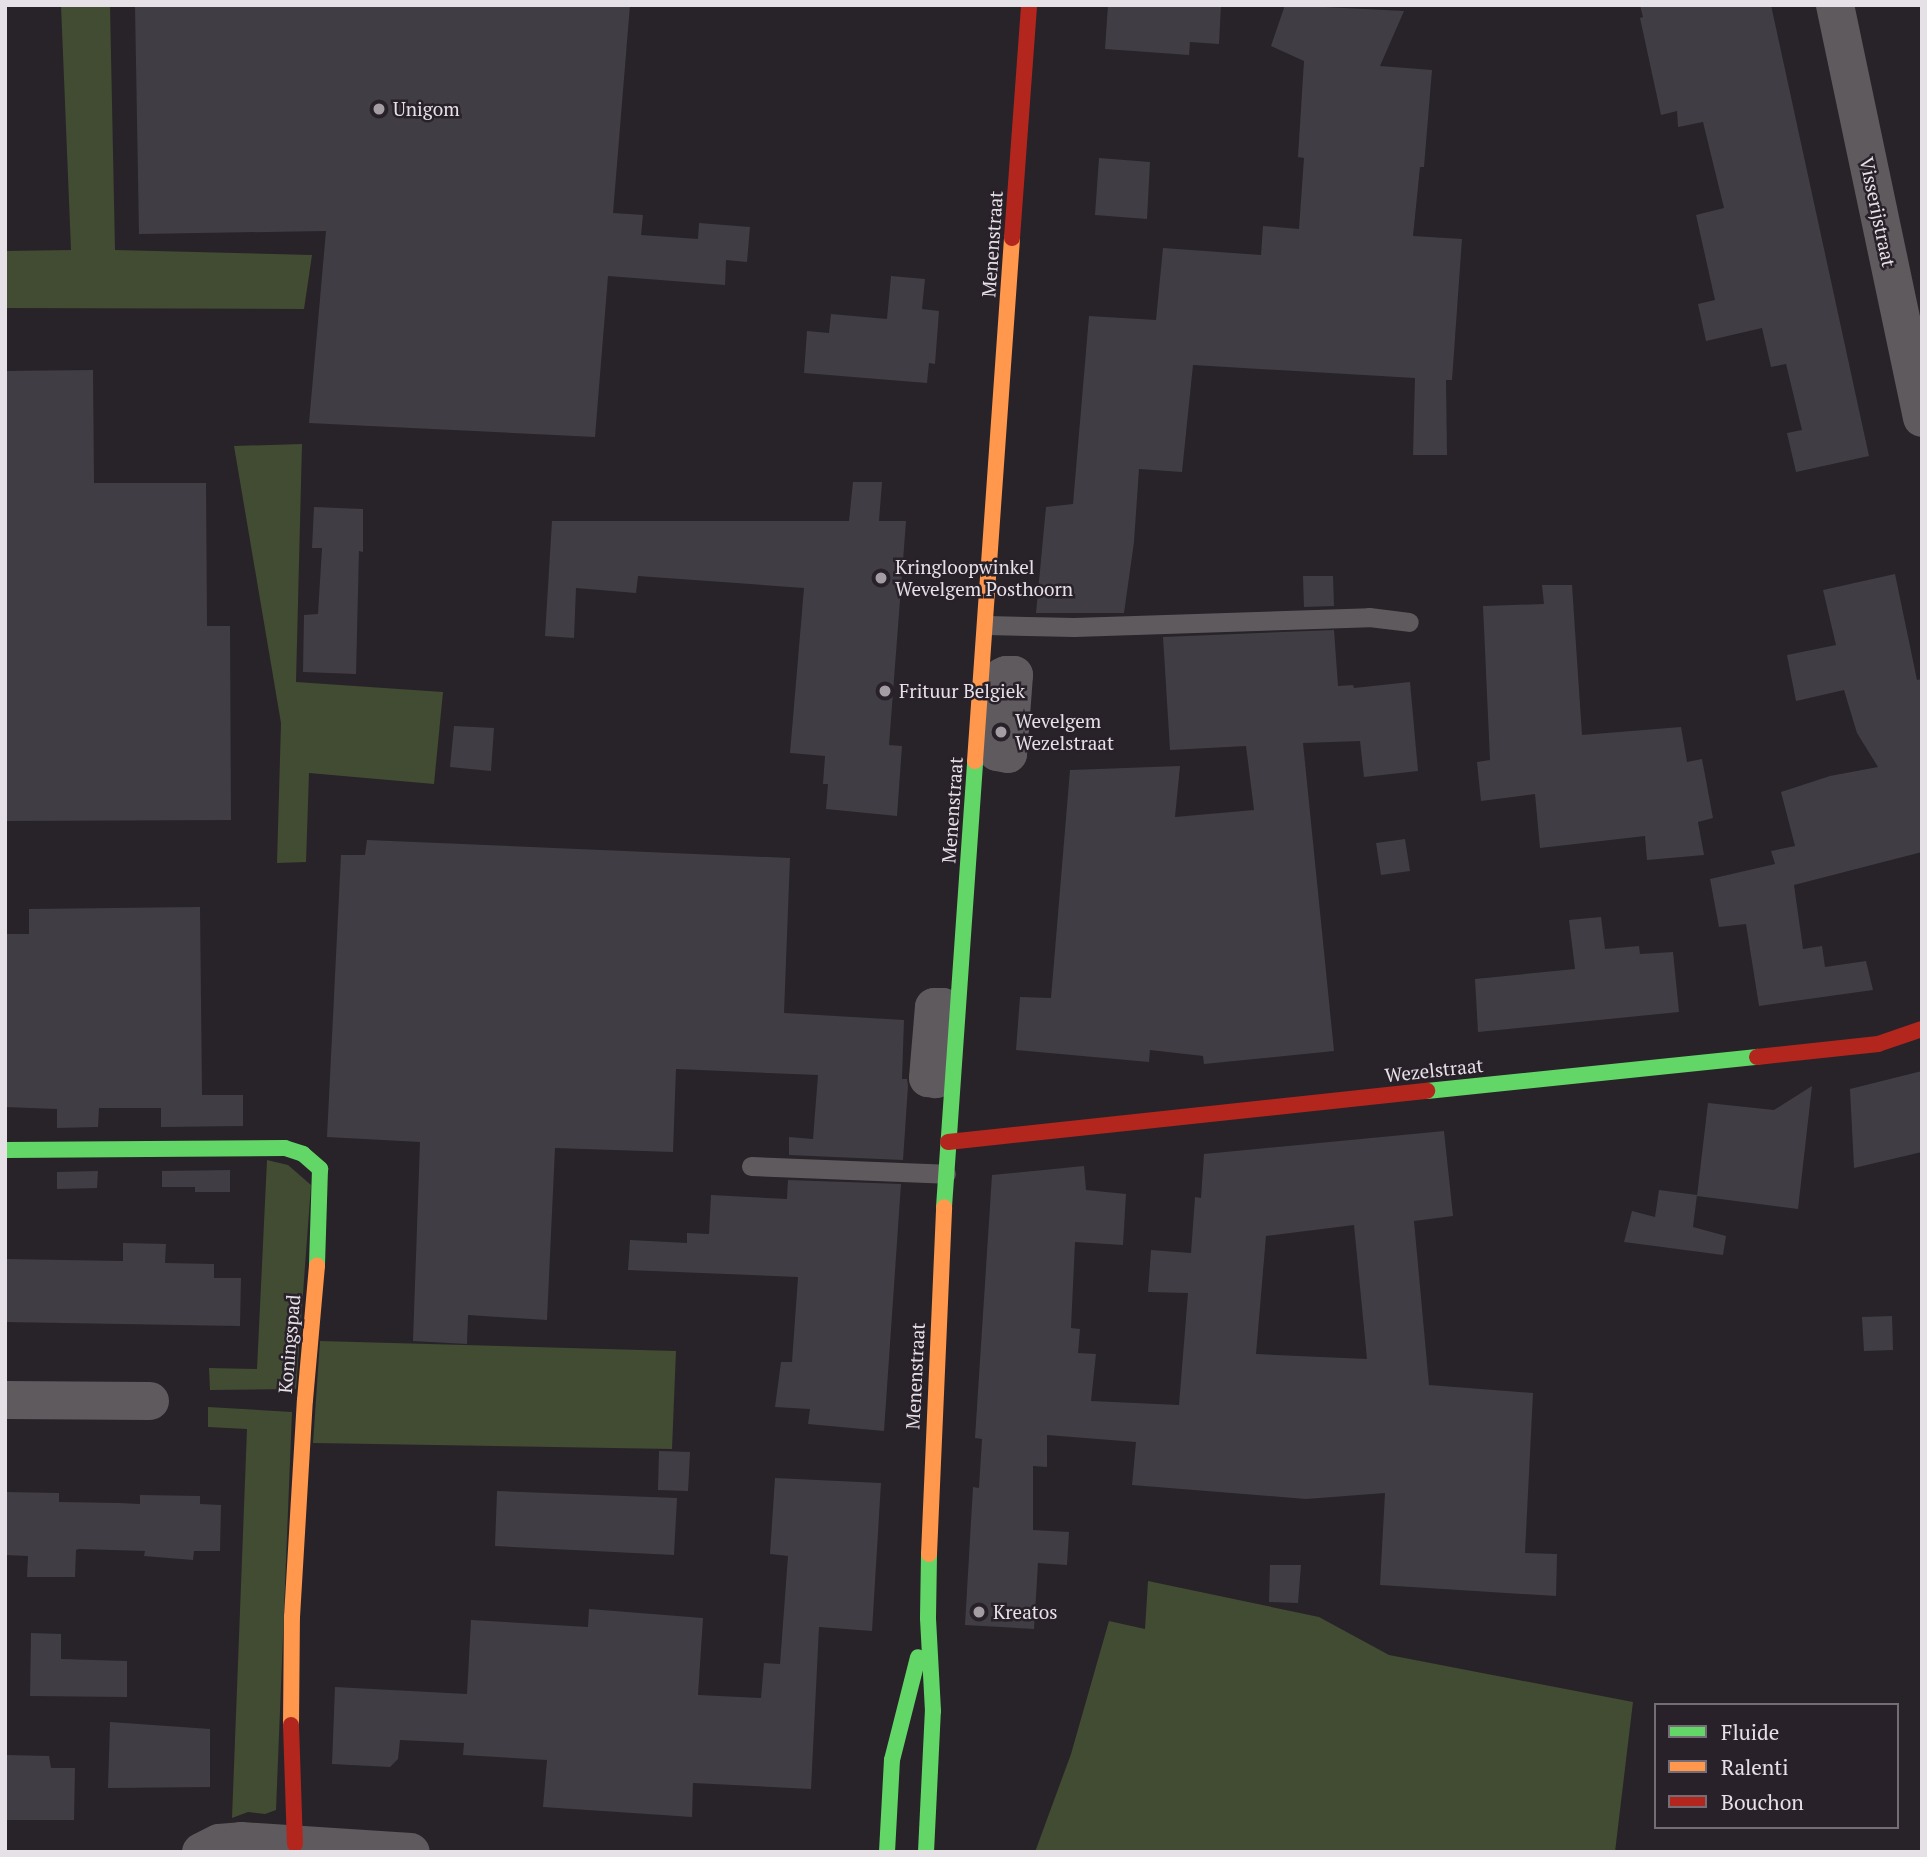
<!DOCTYPE html>
<style>
body{margin:0}
#map{position:relative;width:1927px;height:1857px;overflow:hidden;background:#282328;font-family:"PT Serif",serif}
div>[style]{position:absolute}
[style*='--x']{left:calc(var(--x)*1px);top:calc(var(--y)*1px);width:calc(var(--w)*1px);rotate:calc(var(--a)*1deg)}
.green>*{inset:0;background:#414c33}
.building>*{inset:0;background:#403d45}
.lane>*{height:19px;margin:-9.5px;padding:0 9.5px;transform-origin:9.5px;border-radius:9.5px;background:#5e5a5e}
.street>*{height:38px;margin:-19px;padding:0 19px;transform-origin:19px;border-radius:19px;background:#5e5a5e}
.fast>*{height:16px;margin:-8px;padding:0 8px;transform-origin:8px;border-radius:8px;background:#63d668}
.slow>*{height:16px;margin:-8px;padding:0 8px;transform-origin:8px;border-radius:8px;background:#ff974d}
.jam>*{height:16px;margin:-8px;padding:0 8px;transform-origin:8px;border-radius:8px;background:#b3261e}
.dots>*{width:19px;height:19px;translate:-50% -50%;box-sizing:border-box;border:4px solid #29212a;border-radius:50%}
span{translate:-50% -50%;white-space:nowrap;text-align:center;line-height:1.15;-webkit-text-stroke:5px #29212a;paint-order:stroke}
.poi-label{font-size:19px;color:#e6e0e7}
.left{translate:0 -50%;text-align:left}
.street-label{font-size:19px;color:#e6e0e7}
.frame{position:absolute;inset:0;border:7px solid #e6e0e7;pointer-events:none}
.legend{position:absolute;left:1654px;top:1703px;width:245px;height:126px;box-sizing:border-box;background:#29212a;border:2px solid #756d76;margin:0;padding:9px 12px;list-style:none;font-size:21px;color:#e6e0e7}
.legend li{display:flex;align-items:center;gap:14px;height:35px}
.legend b{width:35px;border:2px solid #756d76}
</style>
<div id="map">
<div class="green">
<i style="clip-path:polygon(61px 5px,110px 5px,115px 250px,312px 255px,304px 309px,5px 308px,5px 251px,71px 250px)"></i>
<i style="clip-path:polygon(302px 444px,296px 682px,443px 692px,434px 784px,309px 773px,306px 862px,277px 863px,281px 723px,234px 446px)"></i>
<i style="clip-path:polygon(267px 1160px,288px 1165px,311px 1185px,296px 1389px,210px 1390px,209px 1368px,257px 1369px)"></i>
<i style="clip-path:polygon(320px 1341px,676px 1351px,672px 1449px,313px 1443px)"></i>
<i style="clip-path:polygon(208px 1407px,292px 1412px,276px 1810px,265px 1814px,248px 1812px,232px 1818px,247px 1429px,208px 1427px)"></i>
<i style="clip-path:polygon(1148px 1581px,1319px 1617px,1389px 1655px,1633px 1702px,1615px 1852px,1035px 1852px,1071px 1754px,1109px 1621px,1145px 1629px)"></i>
</div>
<div class="building">
<i style="clip-path:polygon(135px 5px,630px 5px,613px 213px,643px 215px,641px 235px,698px 239px,699px 223px,750px 227px,747px 262px,726px 260px,725px 285px,608px 276px,595px 437px,309px 423px,326px 231px,139px 234px)"></i>
<i style="clip-path:polygon(1108px 5px,1221px 5px,1219px 44px,1190px 42px,1189px 55px,1105px 49px)"></i>
<i style="clip-path:polygon(1285px 5px,1404px 11px,1380px 66px,1432px 70px,1424px 167px,1420px 167px,1413px 236px,1462px 239px,1452px 380px,1446px 380px,1447px 455px,1413px 455px,1415px 378px,1193px 365px,1182px 472px,1139px 469px,1134px 542px,1124px 613px,1036px 613px,1046px 507px,1073px 504px,1089px 316px,1156px 320px,1163px 248px,1261px 255px,1263px 226px,1299px 229px,1304px 158px,1298px 157px,1304px 61px,1271px 46px)"></i>
<i style="clip-path:polygon(1640px 5px,1771px 5px,1869px 456px,1796px 472px,1787px 433px,1802px 430px,1786px 364px,1771px 367px,1762px 328px,1706px 341px,1698px 304px,1715px 300px,1696px 215px,1724px 208px,1703px 122px,1678px 127px,1677px 111px,1661px 115px,1640px 18px,1643px 17px)"></i>
<i style="clip-path:polygon(1099px 158px,1150px 162px,1147px 219px,1095px 215px)"></i>
<i style="clip-path:polygon(891px 276px,925px 279px,922px 309px,939px 311px,935px 364px,929px 363px,927px 383px,804px 373px,807px 331px,829px 333px,831px 314px,887px 319px)"></i>
<i style="clip-path:polygon(93px 370px,94px 483px,206px 483px,207px 626px,230px 626px,231px 820px,5px 821px,5px 371px)"></i>
<i style="clip-path:polygon(853px 482px,882px 482px,879px 521px,906px 521px,889px 745px,902px 746px,897px 816px,826px 809px,828px 784px,823px 784px,825px 756px,790px 753px,804px 588px,638px 576px,636px 593px,576px 588px,574px 638px,545px 636px,552px 521px,849px 521px)"></i>
<i style="clip-path:polygon(314px 507px,363px 509px,363px 552px,359px 551px,356px 674px,303px 672px,304px 615px,318px 614px,322px 548px,312px 548px)"></i>
<i style="clip-path:polygon(1895px 574px,1917px 680px,1922px 679px,1922px 852px,1794px 885px,1803px 949px,1822px 946px,1825px 967px,1866px 961px,1873px 990px,1759px 1006px,1746px 924px,1719px 927px,1710px 879px,1775px 864px,1771px 851px,1795px 846px,1781px 792px,1830px 776px,1878px 767px,1857px 733px,1844px 690px,1796px 701px,1787px 655px,1836px 645px,1823px 590px)"></i>
<i style="clip-path:polygon(1303px 576px,1333px 576px,1334px 606px,1304px 607px)"></i>
<i style="clip-path:polygon(1542px 585px,1572px 585px,1582px 735px,1681px 727px,1687px 762px,1702px 759px,1713px 818px,1698px 822px,1704px 855px,1647px 860px,1645px 836px,1540px 848px,1535px 794px,1481px 801px,1477px 762px,1490px 760px,1483px 606px,1544px 604px)"></i>
<i style="clip-path:polygon(1334px 630px,1338px 686px,1353px 685px,1354px 688px,1410px 682px,1418px 771px,1364px 777px,1360px 741px,1303px 743px,1334px 1051px,1204px 1064px,1203px 1056px,1150px 1050px,1149px 1062px,1016px 1050px,1020px 997px,1051px 998px,1070px 770px,1180px 766px,1175px 817px,1254px 810px,1246px 746px,1170px 750px,1163px 637px)"></i>
<i style="clip-path:polygon(454px 726px,494px 728px,491px 771px,450px 767px)"></i>
<i style="clip-path:polygon(1405px 839px,1410px 871px,1381px 875px,1376px 843px)"></i>
<i style="clip-path:polygon(367px 840px,790px 858px,784px 1013px,904px 1020px,902px 1079px,907px 1079px,908px 1086px,903px 1160px,789px 1155px,789px 1137px,813px 1139px,818px 1075px,676px 1069px,673px 1152px,555px 1148px,547px 1320px,468px 1315px,467px 1344px,413px 1341px,420px 1142px,327px 1137px,341px 855px,365px 855px)"></i>
<i style="clip-path:polygon(200px 907px,202px 1095px,243px 1095px,243px 1126px,161px 1127px,161px 1108px,99px 1108px,98px 1127px,57px 1128px,57px 1109px,5px 1107px,5px 934px,29px 934px,29px 909px)"></i>
<i style="clip-path:polygon(1601px 917px,1605px 949px,1639px 946px,1640px 954px,1673px 952px,1679px 1012px,1478px 1032px,1475px 979px,1575px 969px,1569px 920px)"></i>
<i style="clip-path:polygon(1922px 1071px,1922px 1152px,1854px 1168px,1850px 1089px)"></i>
<i style="clip-path:polygon(1812px 1086px,1798px 1209px,1697px 1196px,1708px 1103px,1774px 1110px)"></i>
<i style="clip-path:polygon(evenodd,1444px 1131px,1453px 1216px,1414px 1221px,1429px 1385px,1533px 1393px,1525px 1553px,1557px 1554px,1556px 1596px,1380px 1585px,1385px 1493px,1306px 1499px,1132px 1485px,1136px 1442px,1047px 1435px,1047px 1467px,1033px 1466px,1033px 1530px,1069px 1532px,1067px 1565px,1038px 1563px,1034px 1629px,965px 1625px,973px 1487px,979px 1488px,982px 1439px,975px 1438px,992px 1175px,1084px 1166px,1086px 1190px,1126px 1194px,1123px 1245px,1075px 1242px,1071px 1328px,1080px 1329px,1078px 1353px,1096px 1354px,1091px 1401px,1179px 1405px,1188px 1293px,1148px 1292px,1151px 1250px,1191px 1253px,1195px 1197px,1201px 1198px,1204px 1154px,1444px 1131px,1354px 1225px,1367px 1359px,1256px 1354px,1266px 1236px,1354px 1225px)"></i>
<i style="clip-path:polygon(230px 1170px,230px 1192px,195px 1192px,195px 1187px,162px 1187px,162px 1171px)"></i>
<i style="clip-path:polygon(98px 1171px,97px 1188px,57px 1189px,57px 1172px)"></i>
<i style="clip-path:polygon(788px 1180px,901px 1184px,884px 1431px,808px 1424px,810px 1409px,775px 1407px,781px 1362px,792px 1362px,798px 1277px,628px 1270px,630px 1240px,687px 1243px,687px 1233px,709px 1234px,711px 1195px,787px 1199px)"></i>
<i style="clip-path:polygon(1659px 1190px,1697px 1195px,1693px 1227px,1726px 1236px,1723px 1255px,1624px 1242px,1632px 1211px,1655px 1217px)"></i>
<i style="clip-path:polygon(123px 1243px,166px 1244px,165px 1263px,214px 1264px,214px 1278px,241px 1278px,240px 1326px,5px 1322px,5px 1259px,123px 1261px)"></i>
<i style="clip-path:polygon(1892px 1316px,1893px 1350px,1864px 1351px,1862px 1317px)"></i>
<i style="clip-path:polygon(659px 1451px,690px 1452px,688px 1491px,658px 1490px)"></i>
<i style="clip-path:polygon(775px 1478px,881px 1483px,872px 1631px,819px 1627px,811px 1789px,693px 1783px,692px 1817px,543px 1807px,547px 1760px,463px 1755px,464px 1743px,400px 1740px,398px 1759px,390px 1767px,332px 1764px,335px 1687px,467px 1694px,471px 1620px,588px 1627px,589px 1609px,703px 1618px,698px 1695px,761px 1698px,764px 1663px,780px 1664px,788px 1556px,770px 1554px)"></i>
<i style="clip-path:polygon(497px 1491px,677px 1498px,674px 1555px,495px 1546px)"></i>
<i style="clip-path:polygon(5px 1492px,59px 1493px,59px 1502px,119px 1503px,140px 1504px,140px 1495px,200px 1496px,200px 1504px,221px 1505px,220px 1551px,194px 1551px,193px 1560px,144px 1556px,145px 1551px,79px 1549px,76px 1550px,75px 1577px,27px 1577px,28px 1556px,5px 1555px)"></i>
<i style="clip-path:polygon(1270px 1565px,1301px 1565px,1298px 1603px,1269px 1602px)"></i>
<i style="clip-path:polygon(31px 1633px,61px 1634px,61px 1659px,127px 1661px,127px 1697px,30px 1696px)"></i>
<i style="clip-path:polygon(110px 1722px,210px 1729px,210px 1787px,108px 1788px)"></i>
<i style="clip-path:polygon(5px 1755px,49px 1756px,51px 1768px,75px 1768px,74px 1820px,5px 1820px)"></i>
</div>
<div class="lane">
<i style="--x:986;--y:625;--w:88;--a:1.3"></i>
<i style="--x:1074;--y:627;--w:295;--a:-1.9"></i>
<i style="--x:1369;--y:617;--w:40;--a:7.1"></i>
<i style="--x:751;--y:1166;--w:195;--a:2.3"></i>
</div>
<div class="street">
<i style="--x:1835;--y:5;--w:422;--a:78.1"></i>
<i style="--x:1006;--y:675;--w:8;--a:0"></i>
<i style="--x:1014;--y:675;--w:79;--a:94.3"></i>
<i style="--x:1008;--y:754;--w:11;--a:-170"></i>
<i style="--x:997;--y:752;--w:75;--a:-86.2"></i>
<i style="--x:1002;--y:677;--w:4;--a:-27"></i>
<i style="--x:934;--y:1007;--w:9;--a:0"></i>
<i style="--x:943;--y:1007;--w:4;--a:63"></i>
<i style="--x:945;--y:1011;--w:66;--a:95.2"></i>
<i style="--x:939;--y:1077;--w:4;--a:146"></i>
<i style="--x:936;--y:1079;--w:8;--a:-173"></i>
<i style="--x:928;--y:1078;--w:71;--a:-85.2"></i>
<i style="--x:5;--y:1400;--w:145;--a:0.4"></i>
<i style="--x:201;--y:1852;--w:20;--a:-27"></i>
<i style="--x:219;--y:1843;--w:22;--a:-5"></i>
<i style="--x:241;--y:1841;--w:170;--a:3.7"></i>
</div>
<div class="fast">
<i style="--x:1427;--y:1091;--w:332;--a:-5.9"></i>
<i style="--x:5;--y:1150;--w:280;--a:-0.4"></i>
<i style="--x:285;--y:1148;--w:19;--a:18"></i>
<i style="--x:303;--y:1154;--w:23;--a:41"></i>
<i style="--x:320;--y:1169;--w:97;--a:91.8"></i>
<i style="--x:944;--y:1207;--w:447;--a:-86"></i>
<i style="--x:887;--y:1852;--w:92;--a:-86.9"></i>
<i style="--x:892;--y:1760;--w:106;--a:-75.8"></i>
<i style="--x:926;--y:1852;--w:141;--a:-87.2"></i>
<i style="--x:933;--y:1711;--w:93;--a:-93.1"></i>
<i style="--x:928;--y:1618;--w:64;--a:-89.1"></i>
</div>
<div class="slow">
<i style="--x:975;--y:761;--w:524;--a:-85.95"></i>
<i style="--x:929;--y:1554;--w:347;--a:-87.5"></i>
<i style="--x:291;--y:1725;--w:108;--a:-89.5"></i>
<i style="--x:292;--y:1617;--w:217;--a:-86.6"></i>
<i style="--x:305;--y:1400;--w:135;--a:-84.9"></i>
</div>
<div class="jam">
<i style="--x:1012;--y:238;--w:234;--a:-85.8"></i>
<i style="--x:1757;--y:1057;--w:122;--a:-6.1"></i>
<i style="--x:1878;--y:1044;--w:46;--a:-18.8"></i>
<i style="--x:948;--y:1142;--w:482;--a:-6.1"></i>
<i style="--x:291;--y:1725;--w:119;--a:88.1"></i>
</div>
<div class="dots">
<i style="left:379px;top:109px;background:#a49ea4"></i>
<i style="left:881px;top:578px;background:#a49ea4"></i>
<i style="left:885px;top:691px;background:#a49ea4"></i>
<i style="left:1001px;top:732px;background:#a49ea4"></i>
<i style="left:979px;top:1612px;background:#a49ea4"></i>
</div>
<div class="poi-label">
<span class="left" style="left:393px;top:109px">Unigom</span>
<span class="left" style="left:895px;top:578px">Kringloopwinkel<br>Wevelgem Posthoorn</span>
<span class="left" style="left:899px;top:691px">Frituur Belgiek</span>
<span class="left" style="left:1015px;top:732px">Wevelgem<br>Wezelstraat</span>
<span class="left" style="left:993px;top:1612px">Kreatos</span>
</div>
<div class="street-label">
<span style="left:1878px;top:212px;rotate:78deg">Visserijstraat</span>
<span style="left:992px;top:244px;rotate:-86deg">Menenstraat</span>
<span style="left:952px;top:810px;rotate:-86deg">Menenstraat</span>
<span style="left:1434px;top:1070px;rotate:-6deg">Wezelstraat</span>
<span style="left:289px;top:1344px;rotate:-85deg">Koningspad</span>
<span style="left:915px;top:1376px;rotate:-87deg">Menenstraat</span>
</div>
<div class="frame"></div>
<ul class="legend">
<li><b style="height:9px;background:#63d668"></b>Fluide</li>
<li><b style="height:9px;background:#ff974d"></b>Ralenti</li>
<li><b style="height:9px;background:#b3261e"></b>Bouchon</li>
</ul>
</div>
